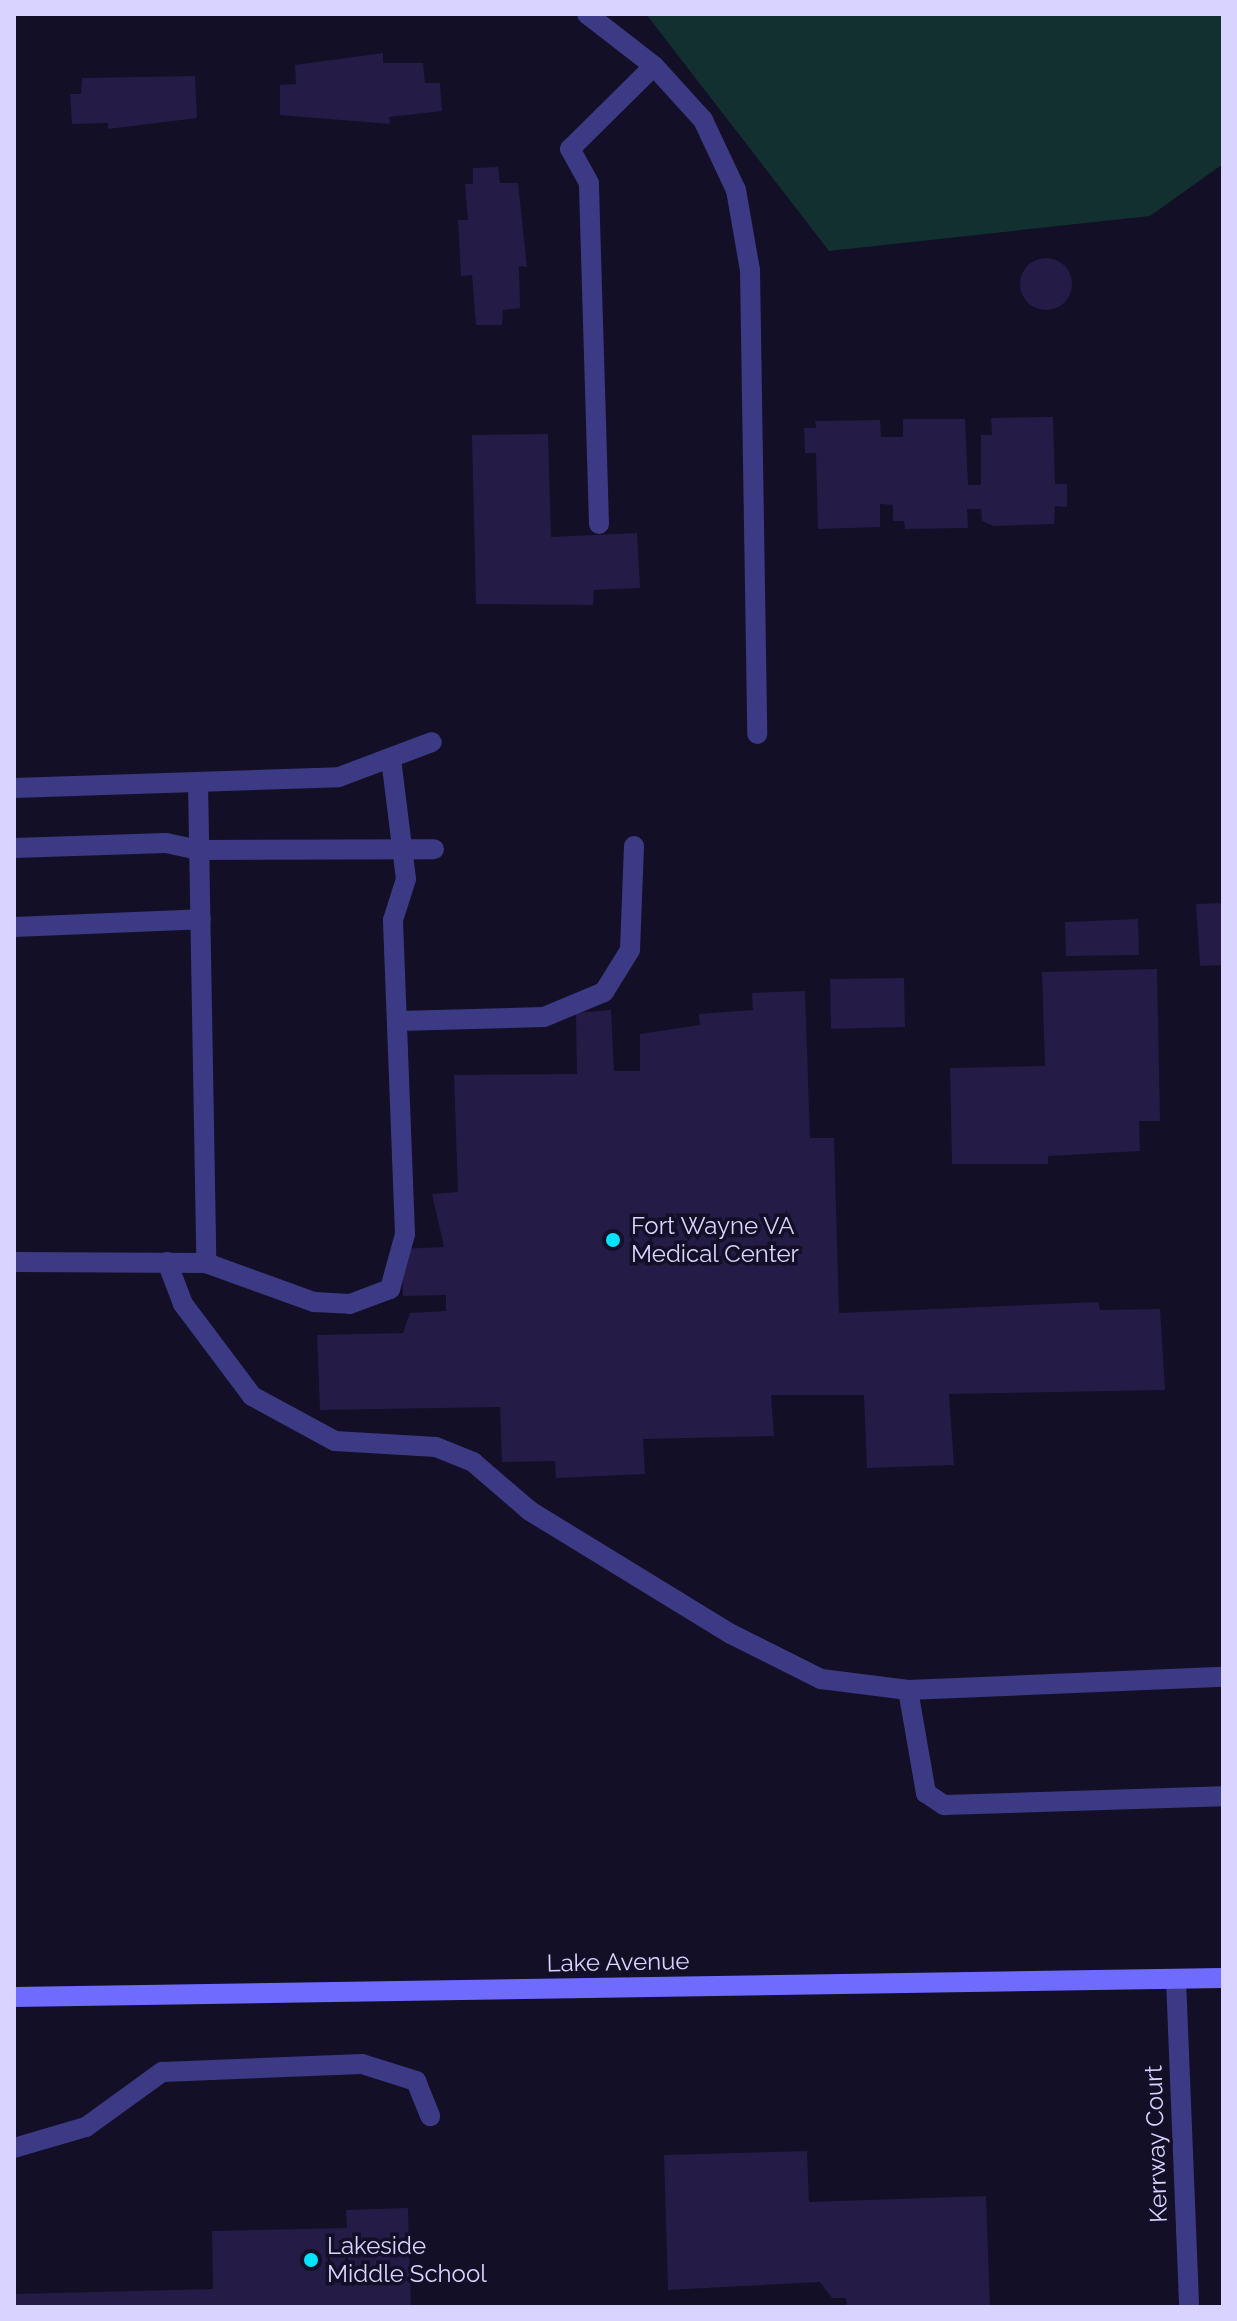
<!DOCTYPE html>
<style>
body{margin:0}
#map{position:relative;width:1237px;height:2321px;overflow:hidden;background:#130f26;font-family:Raleway,sans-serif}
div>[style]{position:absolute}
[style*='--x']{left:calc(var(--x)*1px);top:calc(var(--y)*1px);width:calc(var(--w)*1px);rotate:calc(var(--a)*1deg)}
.green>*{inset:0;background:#12302f}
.building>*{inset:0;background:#241b47}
.round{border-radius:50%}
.service>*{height:20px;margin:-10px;padding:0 10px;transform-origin:10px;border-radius:10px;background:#3d3a85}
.minor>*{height:20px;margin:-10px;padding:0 10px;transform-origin:10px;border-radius:10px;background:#3d3a85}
.secondary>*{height:20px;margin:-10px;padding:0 10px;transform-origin:10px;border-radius:10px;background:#6f6bff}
.dots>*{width:22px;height:22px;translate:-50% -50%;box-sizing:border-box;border:4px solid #130f26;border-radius:50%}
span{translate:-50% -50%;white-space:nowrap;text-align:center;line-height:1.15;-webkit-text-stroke:7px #130f26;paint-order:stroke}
.poi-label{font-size:24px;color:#d9d4ff}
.left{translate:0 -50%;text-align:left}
.street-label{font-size:24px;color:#d9d4ff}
.frame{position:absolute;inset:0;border:16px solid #d9d4ff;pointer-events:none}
</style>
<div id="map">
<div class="green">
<i style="clip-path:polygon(646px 14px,1223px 14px,1223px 164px,1150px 216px,829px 251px)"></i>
</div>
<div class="building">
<i style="clip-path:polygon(383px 53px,383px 63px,423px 63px,425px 83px,440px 83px,442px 111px,389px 117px,390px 124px,280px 115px,280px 85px,296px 84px,295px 65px)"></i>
<i style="clip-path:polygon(195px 76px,197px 118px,108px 129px,108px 123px,72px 124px,70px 94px,81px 94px,82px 78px)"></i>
<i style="clip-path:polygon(498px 167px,500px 183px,518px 183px,527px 267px,519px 266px,520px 308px,503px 310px,502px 325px,476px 325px,472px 275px,461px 276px,458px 220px,468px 220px,465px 184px,473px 184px,473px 168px)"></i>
<i class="round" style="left:1020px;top:258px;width:52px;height:52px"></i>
<i style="clip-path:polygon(1053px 417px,1055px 484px,1067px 484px,1067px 507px,1055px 506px,1054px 524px,993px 526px,982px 521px,981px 509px,967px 509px,968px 528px,905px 529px,904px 521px,893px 521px,893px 505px,880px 504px,880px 527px,818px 529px,816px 453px,805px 453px,804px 428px,816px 428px,815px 421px,880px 420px,881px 437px,903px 437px,903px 419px,965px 419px,968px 485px,981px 485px,981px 435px,992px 435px,991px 418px)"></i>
<i style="clip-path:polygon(548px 434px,551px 537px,637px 533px,640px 588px,594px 590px,593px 605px,476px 604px,472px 435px)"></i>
<i style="clip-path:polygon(1223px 903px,1223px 965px,1200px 966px,1196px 904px)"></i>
<i style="clip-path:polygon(1138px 919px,1139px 955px,1066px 956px,1065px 922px)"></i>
<i style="clip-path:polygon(1157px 969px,1160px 1121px,1139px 1121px,1140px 1151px,1048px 1156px,1048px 1164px,952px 1164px,950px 1068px,1045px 1066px,1042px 972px)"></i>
<i style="clip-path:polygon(904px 978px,905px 1027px,831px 1029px,830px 979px)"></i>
<i style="clip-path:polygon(805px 991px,810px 1138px,834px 1138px,839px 1313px,1098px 1302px,1100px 1310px,1160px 1309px,1165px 1390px,949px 1394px,954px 1465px,867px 1468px,864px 1395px,771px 1395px,774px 1436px,643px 1439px,645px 1474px,556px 1478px,555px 1461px,502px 1462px,500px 1407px,320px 1410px,317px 1335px,403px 1333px,410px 1313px,446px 1311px,446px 1295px,403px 1296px,401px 1249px,444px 1247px,432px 1194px,458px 1192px,454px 1075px,577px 1074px,576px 1013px,611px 1010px,614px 1071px,640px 1071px,640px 1034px,700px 1025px,699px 1014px,753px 1010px,752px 993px)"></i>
<i style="clip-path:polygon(807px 2151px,809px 2202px,986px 2196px,990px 2307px,847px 2307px,846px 2298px,832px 2298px,820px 2282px,668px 2290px,664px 2155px)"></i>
<i style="clip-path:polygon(408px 2208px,411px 2307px,14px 2307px,14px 2294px,213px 2289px,212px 2231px,347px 2228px,346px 2210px)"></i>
</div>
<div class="service">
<i style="--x:587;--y:14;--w:85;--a:37.8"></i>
<i style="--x:654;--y:66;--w:73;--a:47.8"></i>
<i style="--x:703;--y:120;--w:77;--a:64.8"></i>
<i style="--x:736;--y:190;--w:81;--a:80.1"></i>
<i style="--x:750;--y:270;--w:464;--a:89.1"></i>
<i style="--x:599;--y:524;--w:341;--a:-91.7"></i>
<i style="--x:589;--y:183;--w:39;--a:-119"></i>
<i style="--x:570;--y:149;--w:118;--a:-44.7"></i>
<i style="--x:198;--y:782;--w:481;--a:89"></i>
<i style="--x:14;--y:788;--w:325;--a:-1.9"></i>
<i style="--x:339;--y:777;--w:99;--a:-20.6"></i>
<i style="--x:14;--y:848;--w:152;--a:-1.9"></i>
<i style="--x:166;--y:843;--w:33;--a:12"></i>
<i style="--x:198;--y:850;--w:236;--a:-0.2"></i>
<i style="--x:14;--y:927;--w:187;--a:-2.4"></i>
<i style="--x:399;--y:1021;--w:145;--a:-1.6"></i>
<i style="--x:544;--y:1017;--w:65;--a:-22.6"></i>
<i style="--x:604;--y:992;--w:49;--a:-58.2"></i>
<i style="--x:630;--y:950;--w:104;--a:-87.8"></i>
<i style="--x:14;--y:1262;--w:192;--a:0.3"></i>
<i style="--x:206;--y:1263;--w:115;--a:19.9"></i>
<i style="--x:314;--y:1302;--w:36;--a:3"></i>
<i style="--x:350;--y:1304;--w:43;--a:-20.6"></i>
<i style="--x:390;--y:1289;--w:57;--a:-74.7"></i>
<i style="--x:405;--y:1234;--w:314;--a:-92.2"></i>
<i style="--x:393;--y:920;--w:43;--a:-72.4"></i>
<i style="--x:406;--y:879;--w:122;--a:-97.1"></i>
<i style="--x:167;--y:1262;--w:45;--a:69.1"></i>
<i style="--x:183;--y:1304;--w:115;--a:53.1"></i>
<i style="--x:252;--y:1396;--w:94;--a:28.5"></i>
<i style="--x:335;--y:1441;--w:101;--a:3.4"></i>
<i style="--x:436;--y:1447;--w:40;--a:22"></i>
<i style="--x:473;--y:1462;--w:75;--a:40.7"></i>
<i style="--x:530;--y:1511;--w:236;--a:31.5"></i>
<i style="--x:731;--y:1634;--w:101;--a:26.6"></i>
<i style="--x:821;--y:1679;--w:88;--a:7.2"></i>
<i style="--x:908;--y:1690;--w:315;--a:-2.4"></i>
<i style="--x:908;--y:1690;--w:105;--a:80.1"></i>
<i style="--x:926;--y:1793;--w:22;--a:34"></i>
<i style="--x:944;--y:1805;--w:279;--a:-1.8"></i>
<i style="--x:14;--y:2148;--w:75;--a:-16.3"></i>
<i style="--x:86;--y:2127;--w:94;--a:-35.9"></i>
<i style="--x:162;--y:2072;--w:200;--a:-2.3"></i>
<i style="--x:362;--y:2064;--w:57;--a:17.5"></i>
<i style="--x:416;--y:2081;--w:38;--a:68"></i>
</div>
<div class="minor">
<i style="--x:1176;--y:1979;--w:328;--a:87.7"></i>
</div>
<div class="secondary">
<i style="--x:14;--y:1997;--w:1209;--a:-0.9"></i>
</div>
<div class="dots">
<i style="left:613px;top:1240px;background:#00e5ff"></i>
<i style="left:311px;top:2260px;background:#00e5ff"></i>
</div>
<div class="poi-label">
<span class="left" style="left:631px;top:1240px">Fort Wayne VA<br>Medical Center</span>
<span class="left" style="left:327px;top:2260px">Lakeside<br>Middle School</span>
</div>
<div class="street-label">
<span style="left:618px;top:1962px;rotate:-1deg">Lake Avenue</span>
<span style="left:1156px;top:2144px;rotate:-92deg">Kerrway Court</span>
</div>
<div class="frame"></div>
</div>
